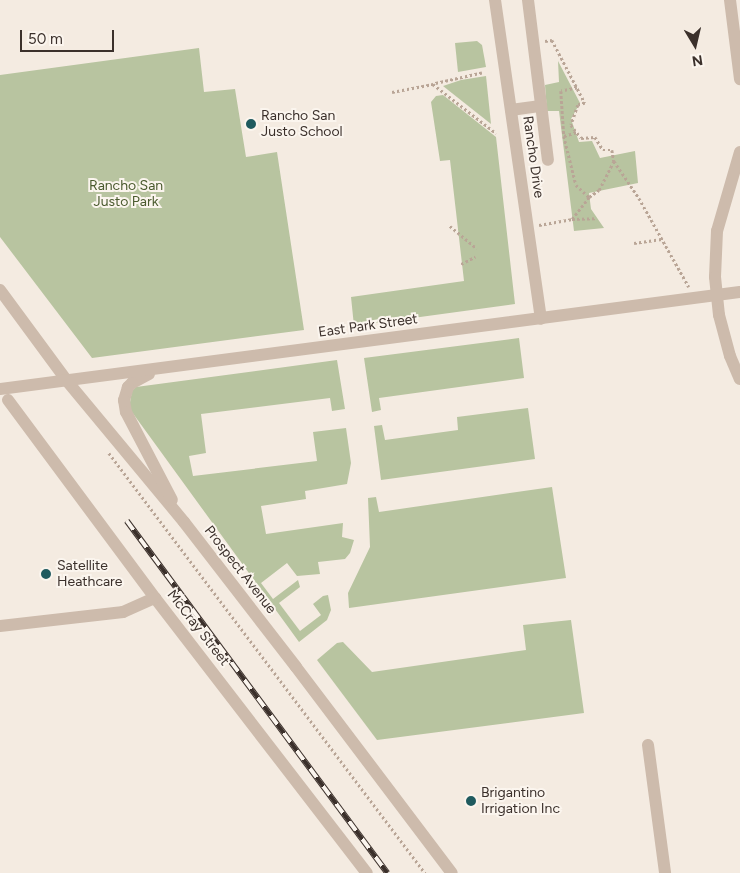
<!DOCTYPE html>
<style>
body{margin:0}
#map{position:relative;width:740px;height:873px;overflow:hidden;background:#f4ebe1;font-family:Figtree,sans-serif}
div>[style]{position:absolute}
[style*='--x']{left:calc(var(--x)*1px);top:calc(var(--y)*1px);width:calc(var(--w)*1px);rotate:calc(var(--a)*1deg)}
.green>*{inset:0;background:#b8c4a0}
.path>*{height:2.5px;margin-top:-1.25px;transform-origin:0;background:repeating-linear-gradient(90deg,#b9a596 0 2.5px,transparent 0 5px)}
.minor>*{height:12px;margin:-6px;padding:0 6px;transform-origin:6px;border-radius:6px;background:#cdbbac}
.rail>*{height:5.5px;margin-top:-2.75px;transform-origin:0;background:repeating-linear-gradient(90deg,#fbf5ee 0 11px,#3b302b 0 22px);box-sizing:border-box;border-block:1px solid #3b302b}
.dots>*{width:14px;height:14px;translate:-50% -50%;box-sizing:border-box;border:2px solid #fbf5ee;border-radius:50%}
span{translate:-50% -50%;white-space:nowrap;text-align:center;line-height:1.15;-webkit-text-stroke:4px #fbf5ee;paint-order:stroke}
.poi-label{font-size:14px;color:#3b302b}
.left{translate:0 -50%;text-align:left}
.street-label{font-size:14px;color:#3b302b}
.park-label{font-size:14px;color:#4a5a2e}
.north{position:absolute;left:670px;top:20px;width:50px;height:50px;-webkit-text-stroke:4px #fbf5ee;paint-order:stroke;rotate:171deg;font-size:14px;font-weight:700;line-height:20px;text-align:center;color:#3b302b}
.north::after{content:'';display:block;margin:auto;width:18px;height:22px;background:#3b302b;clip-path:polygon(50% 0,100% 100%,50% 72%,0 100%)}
.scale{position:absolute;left:20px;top:30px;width:94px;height:22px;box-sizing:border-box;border:2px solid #3b302b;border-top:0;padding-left:6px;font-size:15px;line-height:18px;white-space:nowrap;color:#3b302b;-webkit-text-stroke:4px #fbf5ee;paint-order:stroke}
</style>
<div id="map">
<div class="green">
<i style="clip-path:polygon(477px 41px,482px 45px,486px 67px,458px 72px,455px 43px)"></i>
<i style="clip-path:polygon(199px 48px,204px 92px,235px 89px,246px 157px,277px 152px,304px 330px,92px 358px,0 237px,0 75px)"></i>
<i style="clip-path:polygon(558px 61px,580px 103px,571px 119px,579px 142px,592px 141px,600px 158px,635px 151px,638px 183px,589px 193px,591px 209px,604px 228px,574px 231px,559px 111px,547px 111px,545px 85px,559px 82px)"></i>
<i style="clip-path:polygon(486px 76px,491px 124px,443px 86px,461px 80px)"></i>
<i style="clip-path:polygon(443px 95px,496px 137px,515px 304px,354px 326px,351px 297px,464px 281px,450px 160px,440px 161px,431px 102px,436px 96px)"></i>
<i style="clip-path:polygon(519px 338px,524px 378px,379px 398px,381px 410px,372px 412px,364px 358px)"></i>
<i style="clip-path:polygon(337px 360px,345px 409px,332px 411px,330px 398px,201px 414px,206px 453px,189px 456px,193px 476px,317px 461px,313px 432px,346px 428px,351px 463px,347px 484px,305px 491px,306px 499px,261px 506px,266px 534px,343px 523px,342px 537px,354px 540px,350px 553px,345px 559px,318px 562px,320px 574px,297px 576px,287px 563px,261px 583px,273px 599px,298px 580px,300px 587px,279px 603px,300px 631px,321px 615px,313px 604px,323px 596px,328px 595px,331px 610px,327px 620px,299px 642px,129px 408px,132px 391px,136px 387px)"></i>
<i style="clip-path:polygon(528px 408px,535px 459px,381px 480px,374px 426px,382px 425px,385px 440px,458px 430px,457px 417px)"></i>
<i style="clip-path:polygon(552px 487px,566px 578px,349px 608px,348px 593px,370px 547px,368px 498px,376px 497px,379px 512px)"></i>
<i style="clip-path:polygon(571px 620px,584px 713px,377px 740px,317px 660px,337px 643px,343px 642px,372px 672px,526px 650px,523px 625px)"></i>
</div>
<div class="path">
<i style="--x:545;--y:41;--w:7;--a:-8"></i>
<i style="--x:552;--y:40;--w:71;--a:62.4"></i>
<i style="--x:585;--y:103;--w:7;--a:164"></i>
<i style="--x:578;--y:105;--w:21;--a:109"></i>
<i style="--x:571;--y:125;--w:16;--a:52"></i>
<i style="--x:581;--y:138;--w:14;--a:-4"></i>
<i style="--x:595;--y:137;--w:15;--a:58"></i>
<i style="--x:603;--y:150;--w:9;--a:0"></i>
<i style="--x:612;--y:150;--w:11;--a:80"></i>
<i style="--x:614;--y:161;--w:45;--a:56"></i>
<i style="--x:639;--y:198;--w:102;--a:60.7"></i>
<i style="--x:482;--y:73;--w:50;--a:167.3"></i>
<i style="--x:433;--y:84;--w:80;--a:37.9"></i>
<i style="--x:577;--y:88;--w:16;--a:169"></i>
<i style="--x:561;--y:91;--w:45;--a:86.2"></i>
<i style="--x:564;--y:136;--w:50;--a:76.2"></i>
<i style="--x:576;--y:185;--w:18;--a:43"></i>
<i style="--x:589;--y:197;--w:12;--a:-35"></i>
<i style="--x:599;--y:190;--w:33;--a:-63"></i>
<i style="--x:392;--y:92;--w:42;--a:-11"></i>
<i style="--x:564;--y:136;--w:14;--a:-17"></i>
<i style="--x:572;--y:219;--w:24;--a:-2"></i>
<i style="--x:539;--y:225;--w:34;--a:-10"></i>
<i style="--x:572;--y:219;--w:28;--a:-52"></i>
<i style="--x:450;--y:226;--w:35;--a:40"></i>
<i style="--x:634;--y:243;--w:28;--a:-8"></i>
<i style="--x:461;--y:264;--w:16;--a:-27"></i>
<i style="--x:109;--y:453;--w:526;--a:53.04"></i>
</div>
<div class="minor">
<i style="--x:495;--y:0;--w:322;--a:81.8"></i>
<i style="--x:528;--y:0;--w:161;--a:82.9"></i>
<i style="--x:730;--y:0;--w:80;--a:82.8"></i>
<i style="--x:511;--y:110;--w:30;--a:-8"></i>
<i style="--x:740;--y:152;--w:82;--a:106.2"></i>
<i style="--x:717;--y:231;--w:46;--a:92.5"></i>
<i style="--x:715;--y:277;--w:38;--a:84"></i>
<i style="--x:719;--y:315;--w:42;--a:75"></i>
<i style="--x:730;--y:356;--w:25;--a:67"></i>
<i style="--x:0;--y:290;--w:113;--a:53.6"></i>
<i style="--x:67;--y:381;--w:183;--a:50.3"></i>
<i style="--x:184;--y:522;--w:183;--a:52.3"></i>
<i style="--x:296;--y:667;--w:258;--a:52.9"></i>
<i style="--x:149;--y:374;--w:19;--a:152"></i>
<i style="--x:132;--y:383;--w:6;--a:135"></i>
<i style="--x:128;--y:387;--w:14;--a:107"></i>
<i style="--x:124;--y:400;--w:12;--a:81"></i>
<i style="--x:126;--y:412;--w:99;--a:62.4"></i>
<i style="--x:0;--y:389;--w:746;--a:-7.47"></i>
<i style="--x:8;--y:400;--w:247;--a:53.4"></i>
<i style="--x:155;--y:598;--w:347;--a:52.4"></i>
<i style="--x:0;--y:626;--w:124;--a:-6.5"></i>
<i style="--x:123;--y:612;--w:35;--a:-24"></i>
<i style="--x:648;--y:745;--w:129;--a:82.4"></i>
</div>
<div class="rail">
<i style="--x:127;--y:521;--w:438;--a:53.5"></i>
</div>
<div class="dots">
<i style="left:251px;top:124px;background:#1f5a5e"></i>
<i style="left:46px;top:574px;background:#1f5a5e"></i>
<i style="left:471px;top:801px;background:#1f5a5e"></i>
</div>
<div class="poi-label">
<span class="left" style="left:261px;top:124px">Rancho San<br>Justo School</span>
<span class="left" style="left:57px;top:574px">Satellite<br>Heathcare</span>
<span class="left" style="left:481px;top:801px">Brigantino<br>Irrigation Inc</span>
</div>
<div class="street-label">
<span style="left:533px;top:157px;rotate:82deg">Rancho Drive</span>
<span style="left:368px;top:326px;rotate:-8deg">East Park Street</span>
<span style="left:240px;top:570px;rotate:52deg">Prospect Avenue</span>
<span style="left:198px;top:628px;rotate:52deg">McCray Street</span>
</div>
<div class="park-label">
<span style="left:126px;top:194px">Rancho San<br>Justo Park</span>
</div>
<div class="north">N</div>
<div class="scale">50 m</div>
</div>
